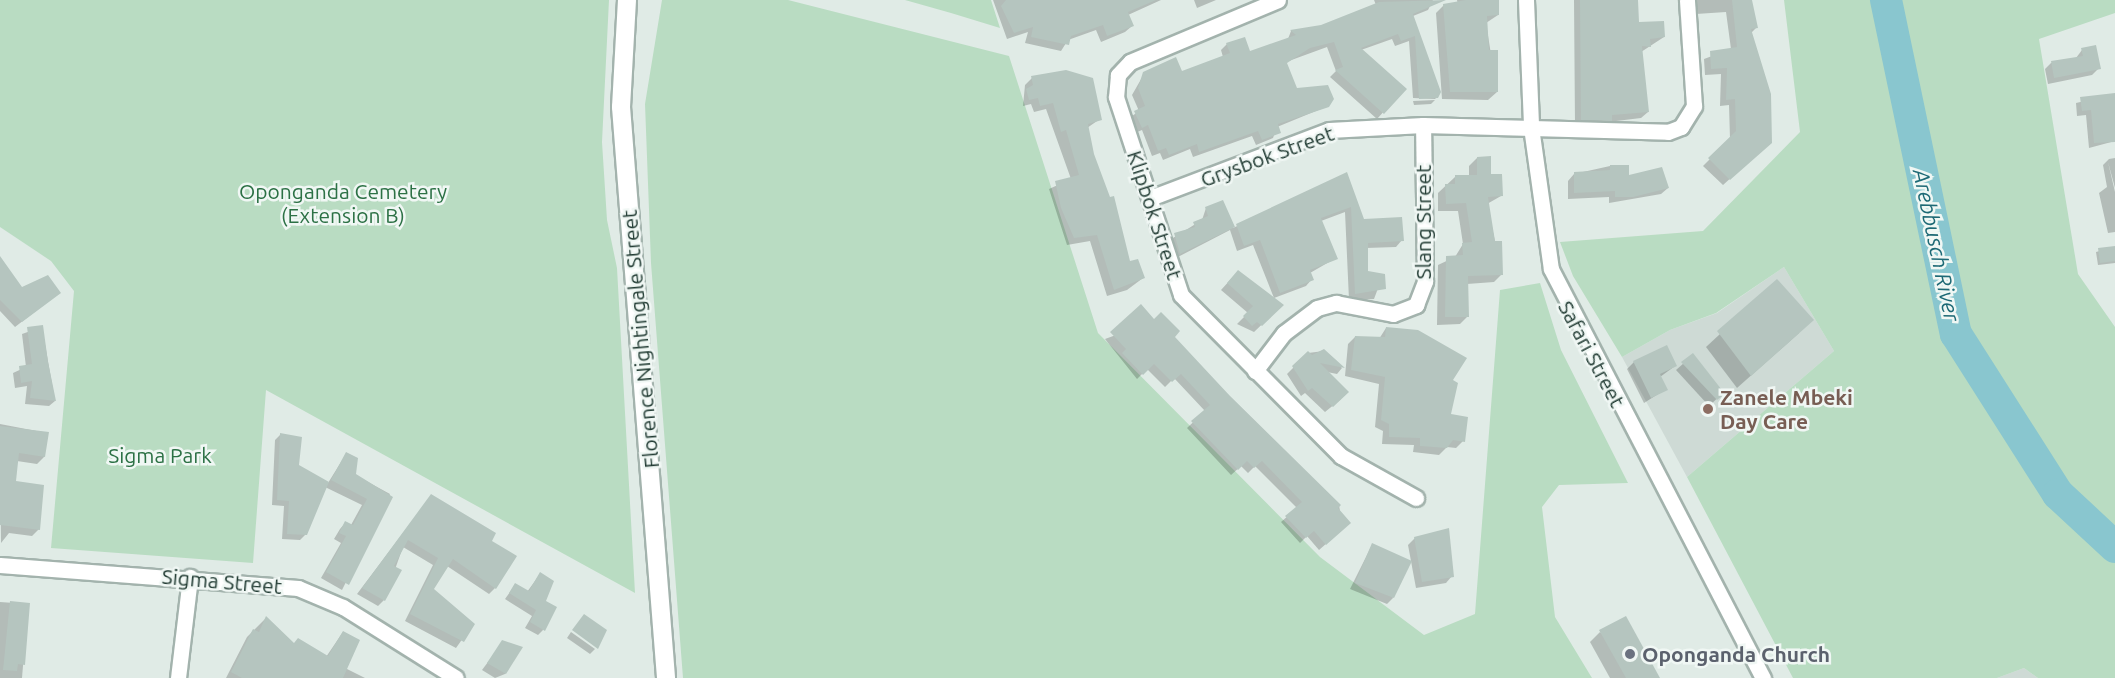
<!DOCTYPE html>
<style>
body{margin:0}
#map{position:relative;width:2115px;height:678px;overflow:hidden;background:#e0ebe6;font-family:Ubuntu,sans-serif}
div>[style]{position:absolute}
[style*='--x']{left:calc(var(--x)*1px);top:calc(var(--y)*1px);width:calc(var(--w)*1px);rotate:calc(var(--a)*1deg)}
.built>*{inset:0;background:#cedad5}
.green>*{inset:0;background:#b9dcc2}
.shadow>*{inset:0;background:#0003}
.river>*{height:32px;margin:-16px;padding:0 16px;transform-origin:16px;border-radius:16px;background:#89c6cf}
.building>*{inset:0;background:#b5c5bf}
.roads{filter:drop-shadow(2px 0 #a3b3ad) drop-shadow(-2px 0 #a3b3ad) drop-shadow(0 2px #a3b3ad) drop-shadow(0 -2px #a3b3ad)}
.street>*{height:15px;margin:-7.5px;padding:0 7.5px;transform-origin:7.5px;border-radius:7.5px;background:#fff}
.secondary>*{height:18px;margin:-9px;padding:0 9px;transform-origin:9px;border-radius:9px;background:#fff}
.dots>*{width:16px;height:16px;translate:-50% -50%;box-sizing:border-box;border:3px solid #f0f7f4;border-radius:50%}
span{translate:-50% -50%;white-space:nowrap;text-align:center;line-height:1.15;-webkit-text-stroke:5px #f0f7f4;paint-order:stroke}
.street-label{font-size:21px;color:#213b33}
.park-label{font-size:21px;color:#2c7145}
.education-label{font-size:21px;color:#785e54;font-weight:700}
.left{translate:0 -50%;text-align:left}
.worship-label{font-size:21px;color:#5b616d;font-weight:700}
.water-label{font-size:22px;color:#1d6975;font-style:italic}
</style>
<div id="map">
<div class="built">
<i style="clip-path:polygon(1784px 267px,1834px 351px,1687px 477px,1622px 357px,1670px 330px,1717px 313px)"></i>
<i style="clip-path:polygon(2024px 668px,2038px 678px,1997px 678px)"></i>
</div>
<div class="green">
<i style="clip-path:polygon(0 0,609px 0,602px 142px,607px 220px,617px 268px,635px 593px,266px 390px,253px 563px,51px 548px,74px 291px,51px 261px,0 227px)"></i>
<i style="clip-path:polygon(662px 0,788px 0,1009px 56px,1098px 333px,1320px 557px,1424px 635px,1475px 614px,1500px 290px,1540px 283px,1561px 350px,1628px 483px,1559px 485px,1542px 507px,1555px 617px,1592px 678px,683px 678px,651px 263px,645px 104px)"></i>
<i style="clip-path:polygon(905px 0,991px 0,1000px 28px,951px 13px)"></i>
<i style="clip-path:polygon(1784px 0,1884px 0,1954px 334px,2057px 495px,2115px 548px,2115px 678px,2038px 678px,2024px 668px,1997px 678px,1793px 678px,1687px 477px,1834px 351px,1784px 267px,1716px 313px,1670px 330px,1622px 357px,1573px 276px,1560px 242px,1703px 231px,1800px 132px)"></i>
<i style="clip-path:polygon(1886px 0,2115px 0,2115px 13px,2039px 39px,2078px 274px,2115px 327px,2115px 547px,2058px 494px,1956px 334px)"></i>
</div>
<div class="shadow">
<i style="clip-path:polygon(993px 0,1161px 0,1128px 15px,1132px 26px,1125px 32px,1101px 42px,1096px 30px,1068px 40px,1061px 51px,1025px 43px,1028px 32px,1007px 39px)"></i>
<i style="clip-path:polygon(1194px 0,1216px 0,1197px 8px)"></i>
<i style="clip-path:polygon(1374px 0,1433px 0,1428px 10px,1413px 16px,1437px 97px,1435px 99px,1413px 98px,1409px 41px,1395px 46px,1392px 39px,1361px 50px,1404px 89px,1377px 119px,1330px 77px,1336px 71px,1327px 47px,1286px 62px,1296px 89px,1328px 106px,1277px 127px,1273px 138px,1256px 145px,1252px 136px,1193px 157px,1190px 149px,1163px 160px,1160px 153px,1152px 156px,1142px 130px,1135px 133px,1128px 119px,1139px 111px,1132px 95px,1144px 74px,1182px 73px,1223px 57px,1221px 50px,1227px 44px,1249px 53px,1288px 39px,1291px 31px,1321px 27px,1376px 5px)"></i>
<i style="clip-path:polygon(1457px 0,1492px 0,1498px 15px,1486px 23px,1497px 92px,1488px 100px,1442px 99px,1436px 13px,1444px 5px,1458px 5px)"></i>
<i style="clip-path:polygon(1574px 0,1636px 0,1638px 24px,1664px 37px,1641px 52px,1648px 112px,1641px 118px,1575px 126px)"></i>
<i style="clip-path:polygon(1695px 0,1750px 0,1756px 28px,1751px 33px,1763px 149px,1723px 185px,1703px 166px,1730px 139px,1729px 105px,1720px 106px,1721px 74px,1705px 75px,1704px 59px,1731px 49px,1726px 12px,1696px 14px)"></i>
<i style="clip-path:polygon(2082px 50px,2099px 68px,2092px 75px,2048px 84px,2045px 69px,2051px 63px,2076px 58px)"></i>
<i style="clip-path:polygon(1032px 78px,1100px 119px,1087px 128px,1092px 155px,1129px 263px,1143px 278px,1127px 290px,1107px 296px,1090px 241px,1067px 245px,1049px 189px,1071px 179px,1046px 109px,1034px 112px,1031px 104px,1023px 106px,1025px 85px)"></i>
<i style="clip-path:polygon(2115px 94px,2115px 141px,2089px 148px,2086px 115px,2077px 116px,2076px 103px)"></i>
<i style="clip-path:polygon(1435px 100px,1431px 104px,1414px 105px,1413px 101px)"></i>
<i style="clip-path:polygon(1477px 158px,1501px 196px,1487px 204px,1502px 274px,1494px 282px,1467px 284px,1468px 316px,1460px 324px,1437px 325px,1438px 265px,1455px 257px,1463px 244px,1458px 211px,1438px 211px,1438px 193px,1455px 177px,1469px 177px,1469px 166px)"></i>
<i style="clip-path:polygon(2115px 158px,2115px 188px,2108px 162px,2115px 192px,2115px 232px,2108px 233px,2099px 193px,2107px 187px,2103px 165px,2109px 159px)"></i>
<i style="clip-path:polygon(1610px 166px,1628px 176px,1668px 188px,1661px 194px,1609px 203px,1609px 197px,1568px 199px,1568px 181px,1574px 174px)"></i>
<i style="clip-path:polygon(1347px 174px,1363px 220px,1402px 240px,1396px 247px,1366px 248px,1367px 272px,1383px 275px,1374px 299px,1349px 300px,1345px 212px,1321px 221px,1336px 258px,1310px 273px,1312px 279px,1306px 286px,1274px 298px,1253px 245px,1237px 251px,1230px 230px,1174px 259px,1168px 241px,1202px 220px,1206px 208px,1223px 202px,1233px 228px)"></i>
<i style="clip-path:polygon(2115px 247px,2115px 263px,2098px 265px,2096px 252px)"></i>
<i style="clip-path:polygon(0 269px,21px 289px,59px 293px,15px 327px,0 311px)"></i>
<i style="clip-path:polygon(1231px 279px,1282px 305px,1254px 332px,1237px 324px,1248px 313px,1221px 290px)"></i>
<i style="clip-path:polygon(1154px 321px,1339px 505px,1343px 529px,1319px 550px,1307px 536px,1300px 543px,1281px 522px,1297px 508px,1255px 466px,1248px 473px,1241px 466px,1231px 475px,1187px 428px,1205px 411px,1174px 378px,1165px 387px,1147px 369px,1137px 379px,1105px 339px)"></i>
<i style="clip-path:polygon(42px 327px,55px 401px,49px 406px,25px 404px,27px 386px,15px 388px,13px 373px,26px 367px,22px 334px)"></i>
<i style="clip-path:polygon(1386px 328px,1451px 381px,1449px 416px,1463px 441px,1456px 448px,1447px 447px,1439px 455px,1413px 452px,1414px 445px,1382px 444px,1383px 431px,1375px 427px,1379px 384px,1345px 376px,1348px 344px,1355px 337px,1379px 339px)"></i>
<i style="clip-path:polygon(1799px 333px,1737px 388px,1706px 347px,1720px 334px)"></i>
<i style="clip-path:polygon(1324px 351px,1342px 368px,1337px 374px,1327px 372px,1341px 399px,1325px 412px,1305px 393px,1301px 396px,1287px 374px,1308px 353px)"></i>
<i style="clip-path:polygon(1693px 355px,1723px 393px,1709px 406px,1676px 370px)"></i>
<i style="clip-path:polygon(1634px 362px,1675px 366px,1660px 377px,1666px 389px,1644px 403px,1627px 369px)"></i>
<i style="clip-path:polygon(0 424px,47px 433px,44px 457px,37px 464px,17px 461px,15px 482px,39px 529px,32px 536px,9px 533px,1px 543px)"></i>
<i style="clip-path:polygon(281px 434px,297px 466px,328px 483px,346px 454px,355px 475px,390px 494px,342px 590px,321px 578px,341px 543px,334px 539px,340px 529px,346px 522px,351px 525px,362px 505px,325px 487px,306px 534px,300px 540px,282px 539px,284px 506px,272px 505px,275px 440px)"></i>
<i style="clip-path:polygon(431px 496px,490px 541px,495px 588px,489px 594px,447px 566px,432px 589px,473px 624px,456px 648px,405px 621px,433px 565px,403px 547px,384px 600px,378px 606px,357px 594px)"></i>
<i style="clip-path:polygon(1415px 538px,1452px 576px,1446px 583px,1416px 588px,1408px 545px)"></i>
<i style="clip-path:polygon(1372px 545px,1393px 598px,1387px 604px,1350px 589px)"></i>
<i style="clip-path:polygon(540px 574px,543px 630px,538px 635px,525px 628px,532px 616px,505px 599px,515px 585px,527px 592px)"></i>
<i style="clip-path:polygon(0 602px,28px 604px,22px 678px,0 678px)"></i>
<i style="clip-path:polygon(266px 618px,293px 645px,326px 657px,343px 632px,343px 667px,365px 678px,226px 678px,247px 637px)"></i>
<i style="clip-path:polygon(571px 632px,595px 649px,590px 654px,567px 638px)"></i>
<i style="clip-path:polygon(1600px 632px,1658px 678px,1610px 678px,1590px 642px)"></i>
<i style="clip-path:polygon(503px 642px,521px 648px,505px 674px,495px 678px,482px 670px)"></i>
</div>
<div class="river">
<i style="--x:1886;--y:0;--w:341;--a:78.2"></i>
<i style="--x:1956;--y:334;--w:190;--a:57.5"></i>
<i style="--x:2058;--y:494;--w:78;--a:42.9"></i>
</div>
<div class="building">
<i style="clip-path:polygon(1006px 0,1156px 0,1128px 12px,1134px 26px,1107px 36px,1103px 25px,1071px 36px,1069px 45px,1031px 37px,1033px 27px,1014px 33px,1001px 6px)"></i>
<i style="clip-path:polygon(1446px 0,1413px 14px,1441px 92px,1438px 98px,1419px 99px,1415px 36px,1401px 41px,1398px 34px,1361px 48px,1407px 89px,1384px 114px,1335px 70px,1343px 67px,1334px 42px,1310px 48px,1287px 63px,1297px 88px,1328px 85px,1334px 99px,1329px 107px,1278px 124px,1281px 133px,1262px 140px,1258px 131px,1199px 152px,1197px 144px,1169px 155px,1166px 148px,1158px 151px,1148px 125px,1142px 128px,1134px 111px,1145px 106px,1138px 88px,1143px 72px,1176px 57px,1182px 71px,1230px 53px,1226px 43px,1245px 37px,1250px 51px,1296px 35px,1290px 30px,1321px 25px,1379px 2px)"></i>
<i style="clip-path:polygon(1466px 0,1499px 0,1499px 15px,1487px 16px,1489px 50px,1498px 50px,1498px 92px,1450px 92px,1443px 4px)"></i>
<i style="clip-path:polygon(1580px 0,1638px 0,1639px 22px,1664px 21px,1665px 37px,1650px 39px,1651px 47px,1642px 46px,1649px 112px,1612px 115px,1612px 121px,1581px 120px)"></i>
<i style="clip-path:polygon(1732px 0,1752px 0,1758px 28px,1751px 29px,1771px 94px,1772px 143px,1730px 180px,1708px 158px,1736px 131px,1735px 99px,1726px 100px,1727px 68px,1711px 69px,1710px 51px,1737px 47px)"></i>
<i style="clip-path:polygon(2096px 45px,2101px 69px,2054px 78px,2051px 61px,2083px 56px,2081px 48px)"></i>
<i style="clip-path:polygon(1066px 70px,1093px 78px,1102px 120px,1088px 124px,1094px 154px,1110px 197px,1114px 196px,1130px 261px,1138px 259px,1145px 278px,1114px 290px,1097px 235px,1074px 238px,1061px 208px,1055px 181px,1079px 175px,1066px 130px,1061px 132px,1053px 103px,1040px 106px,1038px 98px,1029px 100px,1026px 89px,1033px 85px,1031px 76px)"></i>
<i style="clip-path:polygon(2115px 93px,2115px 142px,2094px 143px,2091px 110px,2082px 111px,2080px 97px)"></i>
<i style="clip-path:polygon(1491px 156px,1491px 174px,1502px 174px,1503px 196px,1488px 197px,1495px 241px,1502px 241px,1503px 275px,1468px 276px,1469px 317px,1445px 317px,1446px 256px,1463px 255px,1462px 243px,1472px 242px,1466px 203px,1446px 204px,1445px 184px,1455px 184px,1455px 175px,1477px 175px,1477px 157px)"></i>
<i style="clip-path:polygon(1610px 165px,1629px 165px,1629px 175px,1662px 167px,1669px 188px,1633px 197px,1615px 197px,1615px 191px,1574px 193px,1574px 172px,1610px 170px)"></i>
<i style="clip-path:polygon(1347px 172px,1364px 219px,1402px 217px,1404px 241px,1368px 243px,1368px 271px,1385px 274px,1386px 289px,1355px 294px,1351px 207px,1321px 218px,1338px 259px,1310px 270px,1314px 280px,1280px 293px,1260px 240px,1244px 246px,1236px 224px)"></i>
<i style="clip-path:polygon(1223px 200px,1235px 227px,1180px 254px,1174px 233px,1195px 227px,1193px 222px,1208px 216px,1205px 207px)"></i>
<i style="clip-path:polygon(2115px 246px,2115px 261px,2100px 263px,2098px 248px)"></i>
<i style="clip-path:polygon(0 256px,22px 287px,48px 275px,61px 293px,22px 322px,0 300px)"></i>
<i style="clip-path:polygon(1238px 270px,1284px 305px,1262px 326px,1257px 322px,1252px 326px,1243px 316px,1253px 306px,1227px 283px)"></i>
<i style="clip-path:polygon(1777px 279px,1814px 320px,1751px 376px,1717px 331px)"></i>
<i style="clip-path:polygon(1141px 304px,1154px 319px,1161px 312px,1180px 331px,1175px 337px,1230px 396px,1341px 505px,1338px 508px,1351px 523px,1326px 545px,1314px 531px,1306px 538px,1285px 516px,1302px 502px,1262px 461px,1254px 468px,1247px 461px,1238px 470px,1191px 421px,1210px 405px,1181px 374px,1172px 382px,1154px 364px,1143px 375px,1122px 353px,1126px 349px,1110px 332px)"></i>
<i style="clip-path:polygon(43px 325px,48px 362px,56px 401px,30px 398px,32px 381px,21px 383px,19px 366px,32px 364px,27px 327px)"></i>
<i style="clip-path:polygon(1386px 327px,1418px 330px,1467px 358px,1453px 380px,1458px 383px,1451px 414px,1468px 417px,1465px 442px,1453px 440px,1447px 448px,1420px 446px,1420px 438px,1389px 437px,1389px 424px,1381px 420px,1385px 377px,1351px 370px,1355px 336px,1385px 337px)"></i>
<i style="clip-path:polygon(1667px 345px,1677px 366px,1660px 374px,1668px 390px,1651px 398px,1633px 361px)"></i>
<i style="clip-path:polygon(1324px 349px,1345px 368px,1320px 363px,1349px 392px,1333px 407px,1312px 388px,1308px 391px,1292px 366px,1308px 351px,1312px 355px)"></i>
<i style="clip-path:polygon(1693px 353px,1725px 394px,1717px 400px,1681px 362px)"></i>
<i style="clip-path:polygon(0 426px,49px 432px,45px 457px,19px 453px,16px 481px,44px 485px,40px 530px,0 525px)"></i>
<i style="clip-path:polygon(280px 433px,302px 437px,299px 465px,329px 482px,307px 535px,287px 534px,289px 501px,277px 500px)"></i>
<i style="clip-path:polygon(346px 452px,358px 458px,356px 474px,393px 497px,349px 585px,326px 572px,346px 536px,339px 533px,345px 521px,353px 525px,367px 499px,331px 480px)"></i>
<i style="clip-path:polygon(431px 494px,496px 533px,492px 541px,517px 556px,496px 589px,453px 559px,434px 589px,475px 624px,464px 642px,410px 614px,438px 558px,408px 540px,394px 566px,402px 570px,385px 601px,362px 588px)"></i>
<i style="clip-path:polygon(1449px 528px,1454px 577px,1422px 582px,1414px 537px)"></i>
<i style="clip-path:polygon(1372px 543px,1412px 561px,1394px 598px,1355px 583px)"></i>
<i style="clip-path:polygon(540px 572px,554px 581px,546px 601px,557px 607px,545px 631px,530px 622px,536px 610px,509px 593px,515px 583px,529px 591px)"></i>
<i style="clip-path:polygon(10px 601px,30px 603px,25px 665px,18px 664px,17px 671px,3px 670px)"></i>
<i style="clip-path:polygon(584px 614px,607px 630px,598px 649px,572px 630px)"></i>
<i style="clip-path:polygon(266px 616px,294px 643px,298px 638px,328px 656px,343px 631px,360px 640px,343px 678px,242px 678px,231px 672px,253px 629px,259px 632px)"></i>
<i style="clip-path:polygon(1626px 616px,1660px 678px,1626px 678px,1599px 630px)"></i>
<i style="clip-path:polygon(502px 640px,523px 647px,506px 674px,487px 663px)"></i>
</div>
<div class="roads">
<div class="street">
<i style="--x:1278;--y:0;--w:160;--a:157.3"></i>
<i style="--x:1130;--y:62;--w:18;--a:133"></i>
<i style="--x:1118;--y:75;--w:22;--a:95"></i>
<i style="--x:1116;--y:97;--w:208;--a:71.8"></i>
<i style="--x:1181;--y:295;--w:227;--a:45.2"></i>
<i style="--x:1341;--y:456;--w:86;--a:29.2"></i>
<i style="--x:1526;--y:0;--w:127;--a:87.7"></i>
<i style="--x:1531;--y:127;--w:143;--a:82"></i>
<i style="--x:1551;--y:269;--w:461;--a:62.6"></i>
<i style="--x:1150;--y:198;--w:191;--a:-20.8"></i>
<i style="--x:1329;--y:130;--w:94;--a:-3"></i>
<i style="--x:1423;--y:125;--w:245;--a:1.6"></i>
<i style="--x:1668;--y:132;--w:14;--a:-21"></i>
<i style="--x:1681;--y:127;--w:25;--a:-58"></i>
<i style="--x:1694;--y:106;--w:106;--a:-93.8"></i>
<i style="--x:1255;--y:371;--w:48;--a:-52.7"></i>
<i style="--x:1284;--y:333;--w:41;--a:-37.1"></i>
<i style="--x:1317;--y:308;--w:20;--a:-15"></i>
<i style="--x:1336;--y:303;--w:58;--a:10.9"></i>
<i style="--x:1393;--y:314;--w:25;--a:-21"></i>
<i style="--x:1416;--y:305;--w:26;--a:-69"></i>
<i style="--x:1425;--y:281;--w:156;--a:-90.7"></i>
<i style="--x:0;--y:565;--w:299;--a:4.4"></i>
<i style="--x:298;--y:588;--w:49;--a:22.9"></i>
<i style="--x:343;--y:607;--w:133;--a:32.1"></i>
<i style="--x:178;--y:678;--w:102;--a:-83.2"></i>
</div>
<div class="secondary">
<i style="--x:627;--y:0;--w:107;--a:93.2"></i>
<i style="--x:621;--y:107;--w:573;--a:85.49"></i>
</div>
</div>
<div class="dots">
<i style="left:1708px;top:409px;background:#8d6e63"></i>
<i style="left:1630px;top:654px;background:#6b7280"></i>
</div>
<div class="street-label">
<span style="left:1267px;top:156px;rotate:-20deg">Grysbok Street</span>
<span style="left:1155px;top:215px;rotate:72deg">Klipbok Street</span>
<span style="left:1423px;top:222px;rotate:-90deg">Slang Street</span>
<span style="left:640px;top:339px;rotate:-95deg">Florence Nightingale Street</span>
<span style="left:1592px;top:354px;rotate:62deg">Safari Street</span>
<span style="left:222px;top:581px;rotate:5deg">Sigma Street</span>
</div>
<div class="park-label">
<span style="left:343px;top:203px">Oponganda Cemetery<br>(Extension B)</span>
<span style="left:160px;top:455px">Sigma Park</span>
</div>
<div class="education-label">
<span class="left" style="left:1720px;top:409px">Zanele Mbeki<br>Day Care</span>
</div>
<div class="worship-label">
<span class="left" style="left:1642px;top:654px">Oponganda Church</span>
</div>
<div class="water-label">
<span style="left:1937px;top:245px;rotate:78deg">Arebbusch River</span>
</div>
</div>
